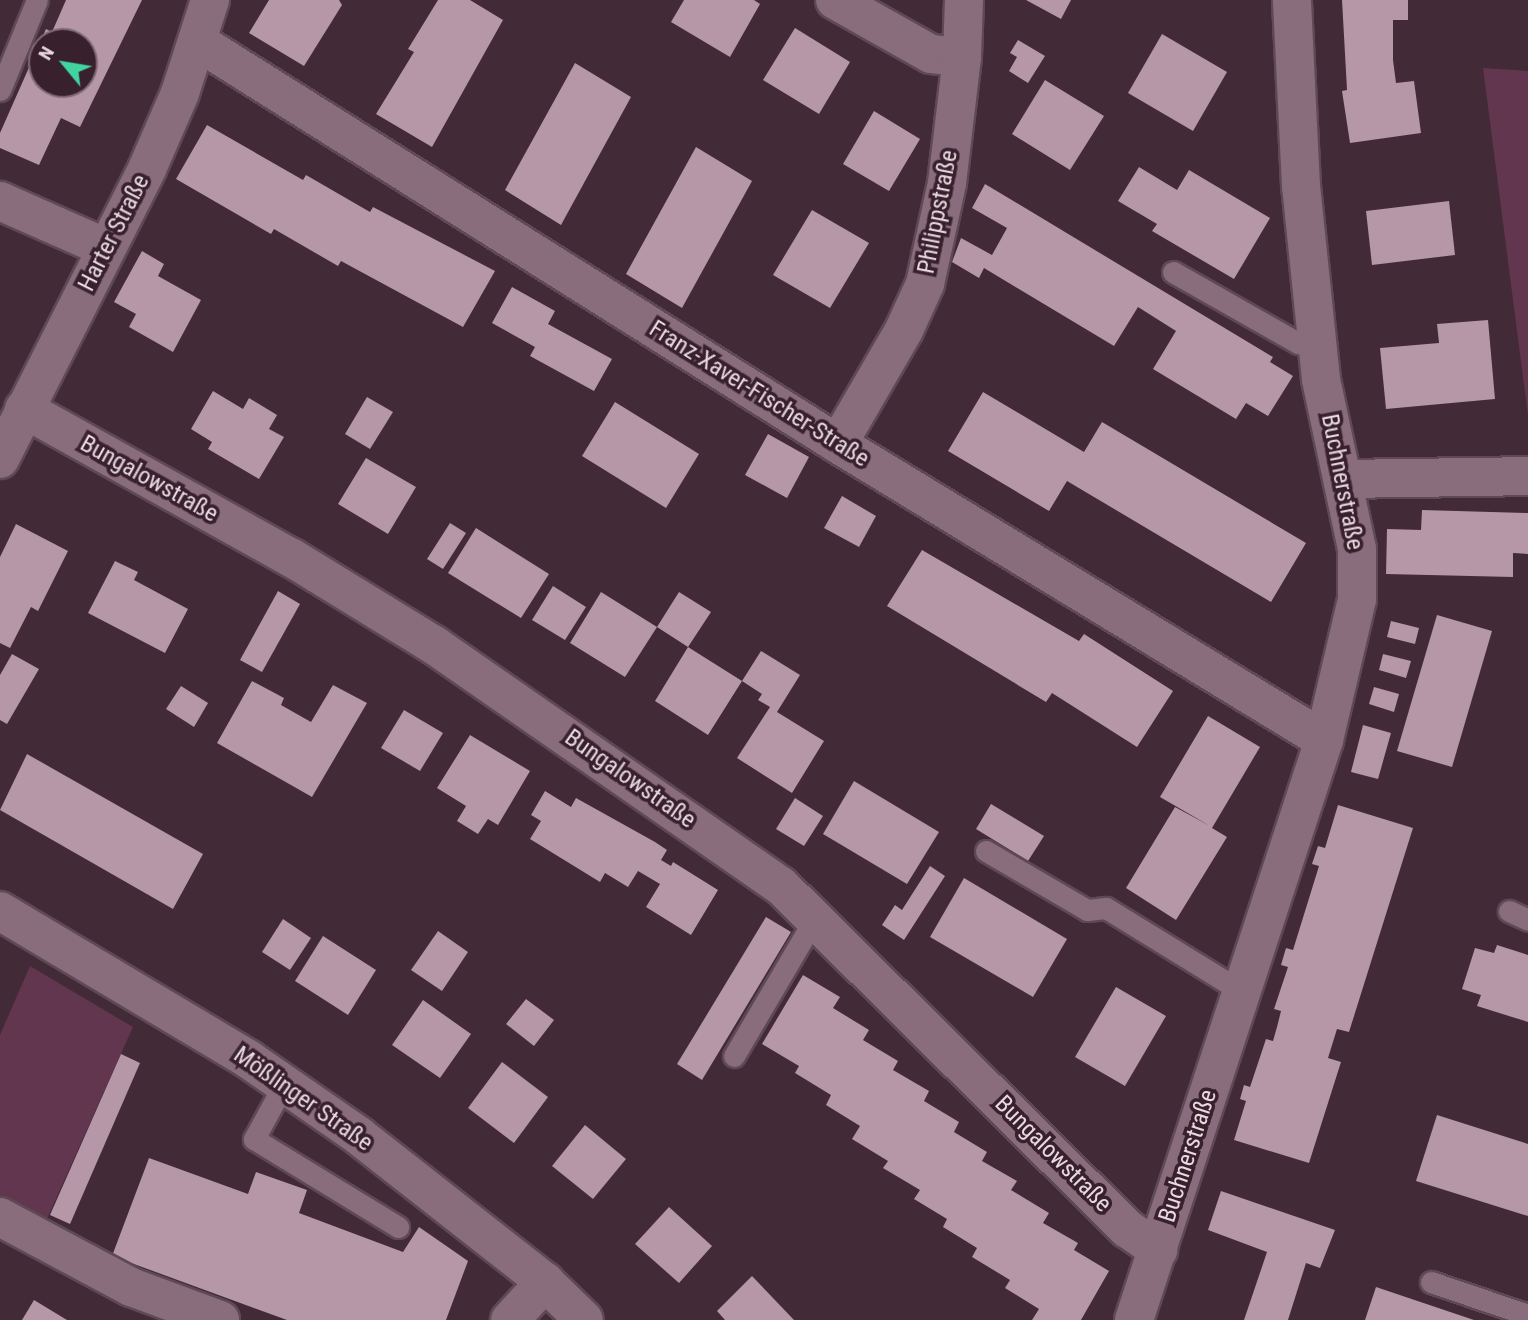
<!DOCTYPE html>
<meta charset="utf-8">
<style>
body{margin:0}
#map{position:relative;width:1528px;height:1320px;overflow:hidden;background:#422a37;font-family:"Roboto Condensed",sans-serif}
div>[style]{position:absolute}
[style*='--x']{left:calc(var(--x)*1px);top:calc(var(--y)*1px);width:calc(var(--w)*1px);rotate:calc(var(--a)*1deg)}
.green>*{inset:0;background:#61364e}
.building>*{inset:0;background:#b597a7}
.roads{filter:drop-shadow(2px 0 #5e4955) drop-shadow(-2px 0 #5e4955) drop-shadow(0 2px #5e4955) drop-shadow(0 -2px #5e4955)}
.service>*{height:21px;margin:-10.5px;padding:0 10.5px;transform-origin:10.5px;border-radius:10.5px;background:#896d7c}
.minor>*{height:38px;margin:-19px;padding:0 19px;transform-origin:19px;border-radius:19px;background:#896d7c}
.tertiary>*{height:38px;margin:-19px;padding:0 19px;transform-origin:19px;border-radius:19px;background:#896d7c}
span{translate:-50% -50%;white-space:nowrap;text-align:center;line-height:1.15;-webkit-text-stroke:7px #38202d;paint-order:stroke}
.street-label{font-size:24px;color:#e8d8e0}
.north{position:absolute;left:28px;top:28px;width:70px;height:70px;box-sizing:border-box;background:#38202d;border:2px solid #7e6a75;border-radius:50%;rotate:300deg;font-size:19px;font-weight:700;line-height:28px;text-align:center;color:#e8d8e0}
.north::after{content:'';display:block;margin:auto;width:24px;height:32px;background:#41d4a1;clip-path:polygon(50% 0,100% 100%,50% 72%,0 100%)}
</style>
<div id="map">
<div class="green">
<i style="clip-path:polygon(1483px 68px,1528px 71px,1528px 416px)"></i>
<i style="clip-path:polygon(30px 966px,133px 1027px,46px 1221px,0 1198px,0 1035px)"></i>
</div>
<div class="building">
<i style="clip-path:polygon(evenodd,66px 0,142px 0,80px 127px,61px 118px,39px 165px,0 148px,0 133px,46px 29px,52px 32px,66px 0,42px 42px,84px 42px,84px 84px,42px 84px,42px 42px)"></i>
<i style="clip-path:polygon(269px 0,339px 0,342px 5px,304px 66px,249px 33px)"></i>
<i style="clip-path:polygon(438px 0,470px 0,503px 20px,432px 147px,376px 114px,414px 52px,408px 49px)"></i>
<i style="clip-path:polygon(684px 0,754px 0,760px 4px,730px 57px,671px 22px)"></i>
<i style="clip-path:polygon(1026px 0,1071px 0,1061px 19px)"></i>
<i style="clip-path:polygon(1342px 0,1408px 0,1408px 20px,1393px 20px,1393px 60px,1396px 83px,1414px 81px,1421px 133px,1350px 143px,1342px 91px,1347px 90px)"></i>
<i style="clip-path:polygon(795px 28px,850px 62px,819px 114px,763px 80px)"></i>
<i style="clip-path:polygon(1162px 34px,1227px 72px,1193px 131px,1128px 93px)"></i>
<i style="clip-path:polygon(1018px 40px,1045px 56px,1028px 83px,1009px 71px,1017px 57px,1010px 53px)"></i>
<i style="clip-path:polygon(575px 63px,631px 97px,561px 225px,505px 190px)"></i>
<i style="clip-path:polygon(1045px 80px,1104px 116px,1070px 170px,1012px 134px)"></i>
<i style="clip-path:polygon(874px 111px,920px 139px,889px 191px,843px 164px)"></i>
<i style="clip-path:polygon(207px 125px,303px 180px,306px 175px,370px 212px,373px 207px,495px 271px,463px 327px,341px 261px,338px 266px,274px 229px,271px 234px,176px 179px)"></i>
<i style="clip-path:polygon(696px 147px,752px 181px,682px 308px,626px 274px)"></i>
<i style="clip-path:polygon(1139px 167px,1177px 190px,1189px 170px,1270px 218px,1234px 279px,1152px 231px,1157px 224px,1118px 201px)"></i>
<i style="clip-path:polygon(985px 184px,1273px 357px,1270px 362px,1293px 376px,1268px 416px,1246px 403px,1236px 419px,1153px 369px,1176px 331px,1138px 307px,1114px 346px,984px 268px,979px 278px,952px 262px,961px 238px,992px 255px,1007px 228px,972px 208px)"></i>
<i style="clip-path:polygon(1449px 201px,1455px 255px,1372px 265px,1366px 211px)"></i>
<i style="clip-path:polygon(812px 210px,869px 243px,830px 308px,773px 275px)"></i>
<i style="clip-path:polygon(142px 251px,164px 264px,158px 276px,201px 300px,173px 352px,129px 327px,136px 314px,114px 302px)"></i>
<i style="clip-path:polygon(512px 287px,555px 311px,548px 324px,612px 359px,594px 391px,530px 356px,535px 347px,492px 323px)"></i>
<i style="clip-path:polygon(1488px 320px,1495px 399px,1386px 409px,1380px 348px,1439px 343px,1437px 324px)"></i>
<i style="clip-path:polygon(213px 391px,243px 409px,249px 398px,277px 415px,269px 429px,284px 437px,259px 479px,208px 449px,212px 442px,191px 429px)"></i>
<i style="clip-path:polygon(983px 392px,1084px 452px,1102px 422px,1306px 543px,1271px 602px,1067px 481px,1049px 511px,948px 451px)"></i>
<i style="clip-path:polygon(367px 397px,393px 412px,370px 449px,345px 434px)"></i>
<i style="clip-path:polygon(615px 402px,699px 454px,666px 508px,582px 456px)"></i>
<i style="clip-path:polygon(768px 434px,809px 457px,787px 498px,745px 475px)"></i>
<i style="clip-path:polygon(366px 458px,416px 487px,388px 534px,338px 504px)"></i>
<i style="clip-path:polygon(842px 496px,876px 516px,859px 547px,824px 528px)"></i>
<i style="clip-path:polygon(1422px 510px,1528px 513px,1528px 554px,1513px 553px,1513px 577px,1386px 574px,1387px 529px,1421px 530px)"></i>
<i style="clip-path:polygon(450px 523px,466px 533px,443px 569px,427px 559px)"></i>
<i style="clip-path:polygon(16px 524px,68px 551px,38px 611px,31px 607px,10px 648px,0 643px,0 557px)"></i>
<i style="clip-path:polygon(476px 528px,549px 574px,521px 618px,448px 573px)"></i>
<i style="clip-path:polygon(922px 550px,1079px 641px,1084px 634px,1173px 691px,1137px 747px,1052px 693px,1046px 702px,887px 606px)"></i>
<i style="clip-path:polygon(115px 561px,138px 572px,134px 580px,188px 609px,165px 653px,88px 613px)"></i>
<i style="clip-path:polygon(553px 586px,586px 607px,565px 640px,532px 620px)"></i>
<i style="clip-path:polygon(278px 591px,300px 604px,262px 672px,240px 660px)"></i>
<i style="clip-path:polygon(601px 592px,657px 627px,625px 677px,570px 643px)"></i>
<i style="clip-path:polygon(679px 592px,711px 612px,688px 647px,742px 681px,708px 735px,655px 701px,688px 647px,657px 627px)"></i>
<i style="clip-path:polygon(1437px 615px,1492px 631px,1452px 767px,1397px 751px)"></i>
<i style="clip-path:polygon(1391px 621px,1419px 628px,1415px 644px,1387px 637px)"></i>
<i style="clip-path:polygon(761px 651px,800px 675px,777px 712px,824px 741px,792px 793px,737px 758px,770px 707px,758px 700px,762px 694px,742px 681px)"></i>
<i style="clip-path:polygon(12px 654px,39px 669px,7px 724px,0 720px,0 675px)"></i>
<i style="clip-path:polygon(1383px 654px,1411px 661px,1406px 678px,1379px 670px)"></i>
<i style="clip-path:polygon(252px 681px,284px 698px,281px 705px,311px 722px,333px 685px,367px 703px,312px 797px,217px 743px)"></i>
<i style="clip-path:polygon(181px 686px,208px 703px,194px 727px,166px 709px)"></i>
<i style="clip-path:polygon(1374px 687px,1399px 694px,1394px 712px,1369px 704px)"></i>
<i style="clip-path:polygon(404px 710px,443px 733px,420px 771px,381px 748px)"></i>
<i style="clip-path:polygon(1208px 716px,1260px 747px,1212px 828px,1227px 837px,1176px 920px,1126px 888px,1175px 807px,1210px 826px,1160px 797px)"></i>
<i style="clip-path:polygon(1363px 725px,1391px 733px,1378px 779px,1351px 772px)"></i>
<i style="clip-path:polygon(470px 735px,530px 771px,498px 825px,488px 819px,478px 834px,457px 821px,466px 806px,437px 788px)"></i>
<i style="clip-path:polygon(27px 754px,203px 854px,173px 909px,0 810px)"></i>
<i style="clip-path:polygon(854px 781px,939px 832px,907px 884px,823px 834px)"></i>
<i style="clip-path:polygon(545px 791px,571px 807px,576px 798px,655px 842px,667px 850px,661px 860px,671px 866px,673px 862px,718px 890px,691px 935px,646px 907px,660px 884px,638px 871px,628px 887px,605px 873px,600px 882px,530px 839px,541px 821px,531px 815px)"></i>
<i style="clip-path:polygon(795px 798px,823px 816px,804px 846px,776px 829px)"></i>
<i style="clip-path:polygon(991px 804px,1044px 836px,1028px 861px,976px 829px)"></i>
<i style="clip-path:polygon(1338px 805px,1413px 828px,1349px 1032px,1337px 1029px,1328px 1058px,1341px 1062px,1309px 1163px,1234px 1140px,1246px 1101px,1240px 1099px,1244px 1085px,1250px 1087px,1266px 1039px,1273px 1041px,1277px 1027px,1281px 1011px,1274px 1009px,1288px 967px,1281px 965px,1286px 948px,1293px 950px,1319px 866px,1312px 864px,1318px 846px,1325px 848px)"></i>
<i style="clip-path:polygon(930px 866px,945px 876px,904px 940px,882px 925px,895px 905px,902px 910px)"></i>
<i style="clip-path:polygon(964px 878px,1067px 939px,1033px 997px,930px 937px)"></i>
<i style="clip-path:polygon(766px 917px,791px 932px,702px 1080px,677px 1064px)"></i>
<i style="clip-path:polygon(283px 919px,311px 938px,290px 970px,262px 952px)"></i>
<i style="clip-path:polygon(438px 931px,468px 952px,442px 991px,411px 970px)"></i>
<i style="clip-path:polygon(323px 936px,376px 970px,348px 1015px,295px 981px)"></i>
<i style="clip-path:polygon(1497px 945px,1528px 955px,1528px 1022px,1477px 1006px,1481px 995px,1462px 989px,1475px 948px,1494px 953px)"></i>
<i style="clip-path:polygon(803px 975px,840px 997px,833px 1008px,869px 1030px,863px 1040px,898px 1061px,893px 1070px,929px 1091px,924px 1101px,959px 1122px,954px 1132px,987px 1152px,982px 1161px,1017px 1181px,1011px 1190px,1049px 1213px,1043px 1223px,1078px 1243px,1074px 1250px,1109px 1271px,1081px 1320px,1032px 1320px,1039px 1309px,1005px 1288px,1010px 1280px,972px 1257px,977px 1248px,943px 1227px,947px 1219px,914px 1199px,920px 1190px,883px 1168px,888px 1161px,852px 1139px,860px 1126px,826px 1105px,831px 1095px,795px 1073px,799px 1066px,762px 1044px)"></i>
<i style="clip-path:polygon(1116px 987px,1166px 1016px,1125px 1086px,1075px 1057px)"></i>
<i style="clip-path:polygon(526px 999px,554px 1020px,534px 1046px,506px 1024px)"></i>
<i style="clip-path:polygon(423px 1000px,471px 1034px,440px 1078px,392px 1045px)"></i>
<i style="clip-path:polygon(121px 1054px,140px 1063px,70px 1224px,50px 1215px)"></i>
<i style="clip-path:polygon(502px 1062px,548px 1097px,514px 1143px,468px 1108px)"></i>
<i style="clip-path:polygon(1437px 1115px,1528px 1144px,1528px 1216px,1416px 1181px)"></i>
<i style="clip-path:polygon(585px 1125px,626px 1159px,593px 1199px,552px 1166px)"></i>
<i style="clip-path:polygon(149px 1158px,248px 1194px,256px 1172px,307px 1190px,299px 1213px,403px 1252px,419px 1227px,468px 1261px,446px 1320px,287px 1320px,112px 1256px)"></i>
<i style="clip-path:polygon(1221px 1191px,1335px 1230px,1320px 1268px,1306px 1263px,1288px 1320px,1244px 1320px,1267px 1252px,1208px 1230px)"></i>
<i style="clip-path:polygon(669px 1207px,712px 1246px,679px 1283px,635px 1244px)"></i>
<i style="clip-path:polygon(752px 1276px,794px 1320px,725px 1320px,717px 1311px)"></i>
<i style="clip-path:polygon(1376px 1287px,1474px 1320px,1365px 1320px)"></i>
<i style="clip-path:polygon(34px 1300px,67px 1320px,22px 1320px)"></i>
</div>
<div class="roads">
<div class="service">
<i style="--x:0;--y:90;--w:97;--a:-67.7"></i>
<i style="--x:1173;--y:272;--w:144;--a:29.6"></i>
<i style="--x:1298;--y:343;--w:20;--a:11"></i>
<i style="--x:986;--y:851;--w:117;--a:30.3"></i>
<i style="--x:1087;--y:910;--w:19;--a:-6"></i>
<i style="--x:1106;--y:908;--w:158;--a:31.6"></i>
<i style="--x:1509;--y:911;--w:21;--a:25"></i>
<i style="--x:734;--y:1056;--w:162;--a:-59.6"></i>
<i style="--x:284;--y:1084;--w:63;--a:118.6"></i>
<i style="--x:254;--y:1139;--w:169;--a:31.4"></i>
<i style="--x:1431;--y:1282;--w:102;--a:18.8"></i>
</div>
<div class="minor">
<i style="--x:835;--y:0;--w:110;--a:29.4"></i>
<i style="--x:931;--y:54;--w:31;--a:6"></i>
<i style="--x:198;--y:42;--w:756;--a:32.13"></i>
<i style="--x:838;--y:444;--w:569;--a:31.34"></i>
<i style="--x:0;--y:201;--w:116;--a:23.9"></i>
<i style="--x:24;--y:409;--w:307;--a:29.1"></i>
<i style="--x:292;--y:558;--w:167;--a:31.5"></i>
<i style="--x:434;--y:645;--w:422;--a:34.8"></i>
<i style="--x:781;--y:886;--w:488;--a:44.7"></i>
<i style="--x:1128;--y:1229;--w:37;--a:35"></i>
<i style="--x:838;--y:444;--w:132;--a:-59.9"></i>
<i style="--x:904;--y:330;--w:51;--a:-65.5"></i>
<i style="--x:925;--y:284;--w:103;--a:-77.7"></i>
<i style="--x:947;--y:183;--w:127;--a:-83.2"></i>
<i style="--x:962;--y:57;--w:57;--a:-88"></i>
<i style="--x:0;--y:459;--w:325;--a:-63.1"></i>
<i style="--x:147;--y:169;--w:83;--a:-66.5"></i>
<i style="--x:180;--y:93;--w:98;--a:-72.1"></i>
<i style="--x:1344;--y:479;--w:184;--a:-0.9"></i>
<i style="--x:0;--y:1217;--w:149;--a:28.1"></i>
<i style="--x:131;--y:1287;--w:95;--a:20.3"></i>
<i style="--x:510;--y:1320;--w:52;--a:-47.4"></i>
<i style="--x:1134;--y:1320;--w:610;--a:-71.86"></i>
<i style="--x:1324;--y:740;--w:145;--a:-76.8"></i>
<i style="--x:1357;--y:599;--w:50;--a:-90"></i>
<i style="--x:1357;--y:549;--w:174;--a:-102"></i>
<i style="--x:1321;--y:379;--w:194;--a:-95.9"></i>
<i style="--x:1301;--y:186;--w:186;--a:-92.8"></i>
</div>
<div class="tertiary">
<i style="--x:0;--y:911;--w:289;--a:30.8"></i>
<i style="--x:248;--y:1059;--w:135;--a:34.7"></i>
<i style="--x:359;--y:1136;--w:236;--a:38.1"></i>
<i style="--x:545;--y:1282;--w:54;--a:44.3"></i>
</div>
</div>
<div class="street-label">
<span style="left:938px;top:212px;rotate:-79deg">Philippstraße</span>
<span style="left:114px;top:233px;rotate:-63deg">Harter Straße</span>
<span style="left:759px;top:394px;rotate:32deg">Franz-Xaver-Fischer-Straße</span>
<span style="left:149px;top:479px;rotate:29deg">Bungalowstraße</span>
<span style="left:1342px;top:482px;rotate:79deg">Buchnerstraße</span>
<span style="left:630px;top:779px;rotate:35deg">Bungalowstraße</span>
<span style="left:303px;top:1099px;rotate:35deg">Mößlinger Straße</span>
<span style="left:1053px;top:1154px;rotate:45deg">Bungalowstraße</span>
<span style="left:1188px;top:1156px;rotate:-72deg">Buchnerstraße</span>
</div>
<div class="north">N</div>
</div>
